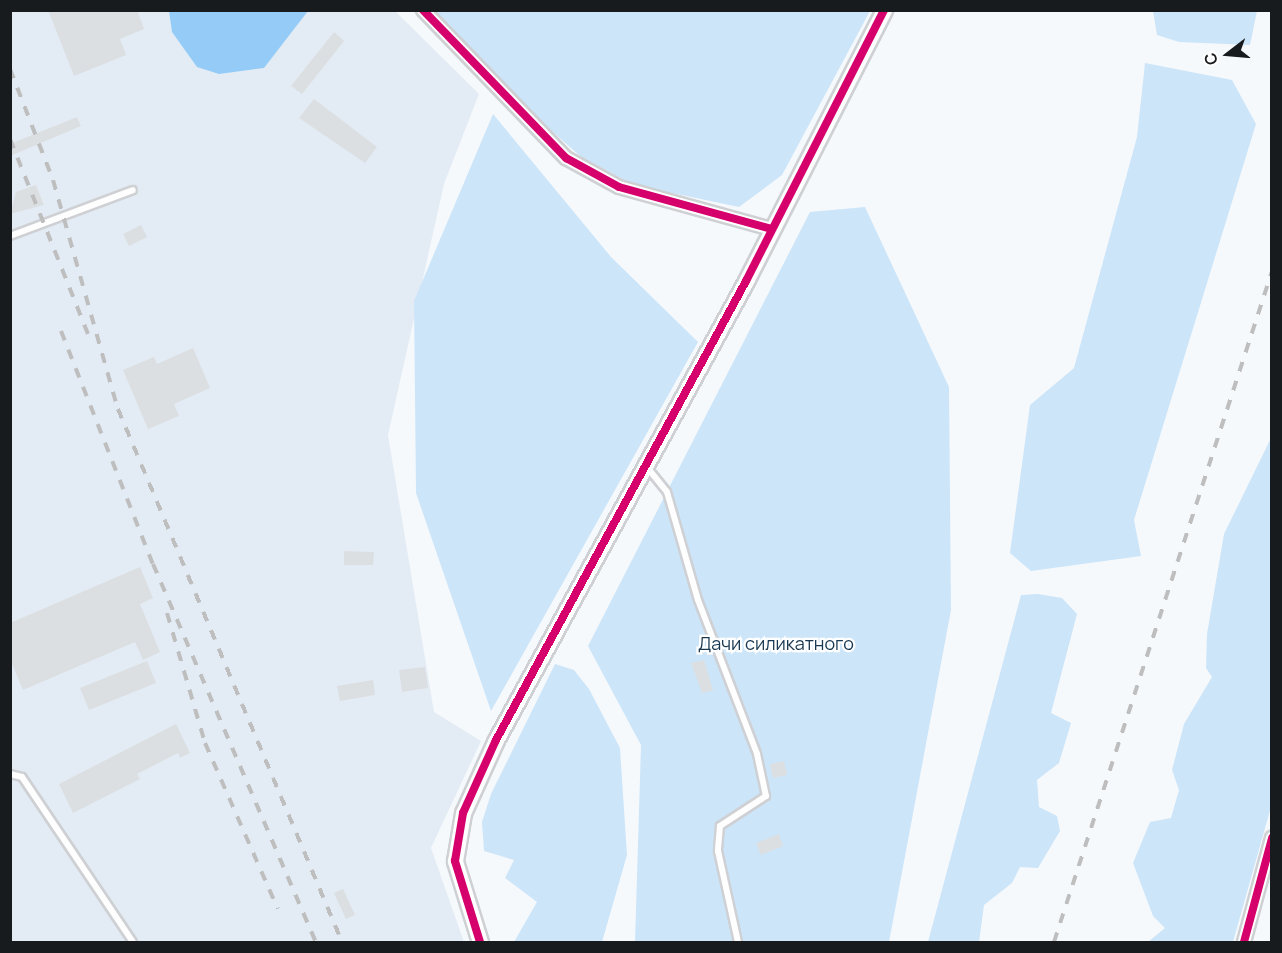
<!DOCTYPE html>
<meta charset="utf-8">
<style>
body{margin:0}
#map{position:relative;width:1282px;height:953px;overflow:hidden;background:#f6f9fc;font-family:Manrope,sans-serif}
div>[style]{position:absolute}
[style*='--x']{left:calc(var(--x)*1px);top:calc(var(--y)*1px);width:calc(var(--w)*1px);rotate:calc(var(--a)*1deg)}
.built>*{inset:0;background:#e3ecf4}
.green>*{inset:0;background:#cce5f9}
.water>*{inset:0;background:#95ccf7}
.building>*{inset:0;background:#dcdfe2}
.roads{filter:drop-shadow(2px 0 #ced0d3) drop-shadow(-2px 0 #ced0d3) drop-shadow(0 2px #ced0d3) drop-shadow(0 -2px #ced0d3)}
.service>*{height:6px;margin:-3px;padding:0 3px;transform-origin:3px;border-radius:3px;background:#fefeff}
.minor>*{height:12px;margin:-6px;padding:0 6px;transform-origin:6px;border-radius:6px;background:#fefeff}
.tertiary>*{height:15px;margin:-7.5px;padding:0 7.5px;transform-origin:7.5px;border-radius:7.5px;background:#fefeff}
.rail>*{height:4px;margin-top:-2px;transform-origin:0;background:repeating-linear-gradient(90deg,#bebebf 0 10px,transparent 0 20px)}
.cycleway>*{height:8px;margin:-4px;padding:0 4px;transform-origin:4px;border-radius:4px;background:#d6006c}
span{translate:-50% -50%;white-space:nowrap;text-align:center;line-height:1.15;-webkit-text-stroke:4.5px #fff;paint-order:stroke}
.park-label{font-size:18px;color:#193952}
.frame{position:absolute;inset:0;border:12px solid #181b1d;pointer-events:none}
.north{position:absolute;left:1198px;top:24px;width:60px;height:60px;-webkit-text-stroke:4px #fff;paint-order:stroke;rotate:254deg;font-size:16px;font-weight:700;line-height:24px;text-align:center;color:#181b1d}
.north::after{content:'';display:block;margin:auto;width:21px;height:27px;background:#181b1d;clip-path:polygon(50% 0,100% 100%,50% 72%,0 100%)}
</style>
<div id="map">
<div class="built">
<i style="clip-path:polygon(10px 11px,395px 11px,479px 94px,444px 184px,388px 435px,434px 712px,481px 741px,431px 848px,464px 942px,11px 942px)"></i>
</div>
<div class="green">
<i style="clip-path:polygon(435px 11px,870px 11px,782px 175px,739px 207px,634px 185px,580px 156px,519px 102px)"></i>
<i style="clip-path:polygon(1153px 11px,1153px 10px,1257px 11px,1250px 45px,1179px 42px,1157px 35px)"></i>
<i style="clip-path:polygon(1145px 63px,1232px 80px,1256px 124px,1134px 520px,1141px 556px,1031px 571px,1010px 553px,1030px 405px,1074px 368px,1137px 137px)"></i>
<i style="clip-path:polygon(493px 114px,611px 257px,698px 342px,491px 711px,416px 493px,414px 301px)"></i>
<i style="clip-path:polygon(865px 207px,949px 387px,951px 610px,889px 942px,635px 942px,641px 745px,588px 646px,810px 212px)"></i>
<i style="clip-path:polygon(1271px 438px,1271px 807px,1233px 942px,1148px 942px,1165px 928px,1153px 916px,1133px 863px,1150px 822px,1171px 818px,1179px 790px,1172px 770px,1184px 724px,1212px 677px,1206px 668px,1207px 634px,1224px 534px)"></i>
<i style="clip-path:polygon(1038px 594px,1062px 598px,1077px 614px,1051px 713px,1071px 723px,1059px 763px,1037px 780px,1039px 807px,1057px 816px,1060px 831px,1038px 868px,1020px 867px,1012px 883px,984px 905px,979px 942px,928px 942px,1021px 595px)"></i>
<i style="clip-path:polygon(555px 664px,574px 670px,589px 689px,620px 748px,627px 855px,602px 942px,514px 942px,537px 902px,505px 878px,514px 860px,484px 851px,482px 822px,491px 794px)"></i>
</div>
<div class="water">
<i style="clip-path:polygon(169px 11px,169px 10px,308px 11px,264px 68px,219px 74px,197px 67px,172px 32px)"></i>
</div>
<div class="building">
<i style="clip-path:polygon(48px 10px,137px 10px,144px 29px,120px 39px,126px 55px,74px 76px)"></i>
<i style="clip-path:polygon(334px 32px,344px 41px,302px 94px,291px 86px)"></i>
<i style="clip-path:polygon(314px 99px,377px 147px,365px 163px,299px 118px)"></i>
<i style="clip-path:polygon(77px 117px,81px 126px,10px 156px,10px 144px)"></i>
<i style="clip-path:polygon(36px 185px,44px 205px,10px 214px,16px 192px)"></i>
<i style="clip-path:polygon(141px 225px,147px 237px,129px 246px,123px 234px)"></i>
<i style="clip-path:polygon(193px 348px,210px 388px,174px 404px,179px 416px,148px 429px,123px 370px,154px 357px,157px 364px)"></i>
<i style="clip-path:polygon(344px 551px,374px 552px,373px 565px,344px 565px)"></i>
<i style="clip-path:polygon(140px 567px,153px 598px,140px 604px,160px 652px,143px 660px,135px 642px,23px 690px,10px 659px,10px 623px)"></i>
<i style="clip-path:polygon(704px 660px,713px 690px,702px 693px,691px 663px)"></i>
<i style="clip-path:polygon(147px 661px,156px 683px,89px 710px,80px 688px)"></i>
<i style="clip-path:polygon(425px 667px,428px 688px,402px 692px,399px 670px)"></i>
<i style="clip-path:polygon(373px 680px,375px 695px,340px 701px,337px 686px)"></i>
<i style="clip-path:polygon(176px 724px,190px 753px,180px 758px,178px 753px,137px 774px,140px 779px,73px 813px,59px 784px)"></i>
<i style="clip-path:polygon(784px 761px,787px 775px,773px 778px,770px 764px)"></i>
<i style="clip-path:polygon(779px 834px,783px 846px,761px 855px,756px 843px)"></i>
<i style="clip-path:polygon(343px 889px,355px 915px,346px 919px,334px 893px)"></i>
</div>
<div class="roads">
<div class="service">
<i style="--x:10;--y:236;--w:131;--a:-20.5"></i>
<i style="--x:646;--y:466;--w:33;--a:51"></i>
<i style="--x:667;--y:492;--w:112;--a:74"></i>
<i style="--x:698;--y:600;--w:165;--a:69"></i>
<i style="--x:757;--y:754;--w:43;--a:77.9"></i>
<i style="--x:766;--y:796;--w:55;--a:146.9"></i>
<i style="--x:720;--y:826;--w:25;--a:95"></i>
<i style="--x:718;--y:851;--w:93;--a:77.6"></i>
<i style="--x:10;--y:774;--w:12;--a:14"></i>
<i style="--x:22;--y:777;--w:199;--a:56.1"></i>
</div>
<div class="minor">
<i style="--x:423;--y:10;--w:206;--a:46"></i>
<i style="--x:566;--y:158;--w:60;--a:28.7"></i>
<i style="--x:619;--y:187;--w:158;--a:15.4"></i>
<i style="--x:1244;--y:942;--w:108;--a:-74.9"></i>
</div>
<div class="tertiary">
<i style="--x:480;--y:942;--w:85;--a:-107.2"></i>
<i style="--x:455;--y:861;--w:49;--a:-80.5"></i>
<i style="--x:463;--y:813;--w:80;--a:-65.7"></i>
<i style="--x:496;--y:740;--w:523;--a:-61.42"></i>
<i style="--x:746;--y:281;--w:304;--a:-63"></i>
</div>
</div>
<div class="rail">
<i style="--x:10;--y:69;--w:119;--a:68.8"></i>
<i style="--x:53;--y:180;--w:238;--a:74.2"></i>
<i style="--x:118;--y:409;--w:578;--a:67.2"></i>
<i style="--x:10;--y:139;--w:210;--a:68.2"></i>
<i style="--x:61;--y:331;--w:251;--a:68.5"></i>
<i style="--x:153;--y:564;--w:412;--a:66.7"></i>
<i style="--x:167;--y:613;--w:135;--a:73.7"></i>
<i style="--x:205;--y:743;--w:181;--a:66.3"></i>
<i style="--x:1054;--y:942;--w:706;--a:-72"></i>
</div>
<div class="cycleway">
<i style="--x:423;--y:10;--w:206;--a:46"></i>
<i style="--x:566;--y:158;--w:60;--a:28.7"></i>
<i style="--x:619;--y:187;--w:158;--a:15.4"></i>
<i style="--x:480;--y:942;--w:85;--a:-107.2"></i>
<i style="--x:455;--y:861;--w:49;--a:-80.5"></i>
<i style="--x:463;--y:813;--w:80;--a:-65.7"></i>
<i style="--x:496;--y:740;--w:523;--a:-61.42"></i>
<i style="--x:746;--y:281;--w:304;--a:-63"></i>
<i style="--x:1244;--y:942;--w:108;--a:-74.9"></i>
</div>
<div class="park-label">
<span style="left:776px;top:643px">Дачи силикатного</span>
</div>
<div class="frame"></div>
<div class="north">С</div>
</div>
